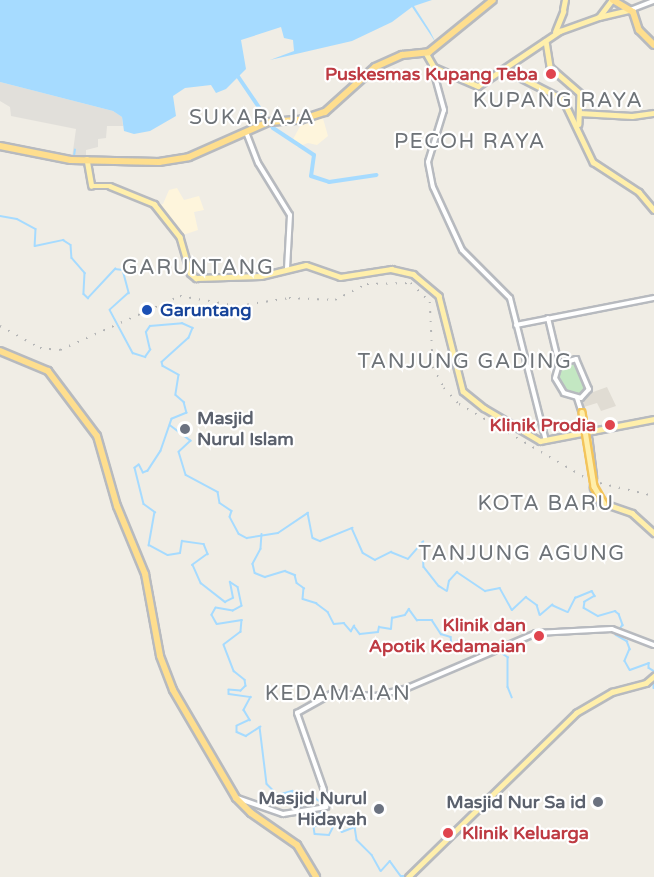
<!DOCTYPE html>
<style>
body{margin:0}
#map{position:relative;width:654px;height:877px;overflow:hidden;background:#f0ede5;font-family:"Varela Round",sans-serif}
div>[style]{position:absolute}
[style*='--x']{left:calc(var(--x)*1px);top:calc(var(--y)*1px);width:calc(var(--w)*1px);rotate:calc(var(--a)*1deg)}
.commercial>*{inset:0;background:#fef5dc}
.industrial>*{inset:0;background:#e1dfda}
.education>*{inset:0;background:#e0dcd3}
.green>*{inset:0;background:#c3e7c2}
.water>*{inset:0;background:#a6dbff}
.stream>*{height:1.5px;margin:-0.75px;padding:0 0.75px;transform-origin:0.75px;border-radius:0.75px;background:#a6dbff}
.river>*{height:4px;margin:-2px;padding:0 2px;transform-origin:2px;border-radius:2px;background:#a6dbff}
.roads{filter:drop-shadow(2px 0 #b7babf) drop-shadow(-2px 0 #b7babf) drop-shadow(0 2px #b7babf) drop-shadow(0 -2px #b7babf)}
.secondary>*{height:4px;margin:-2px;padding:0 2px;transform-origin:2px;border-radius:2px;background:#fff}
.primary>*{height:4.5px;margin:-2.25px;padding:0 2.25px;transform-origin:2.25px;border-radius:2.25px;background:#ffefab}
.highway>*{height:6px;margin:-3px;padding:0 3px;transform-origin:3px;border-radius:3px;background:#fede8e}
.rail>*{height:1.5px;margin-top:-0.75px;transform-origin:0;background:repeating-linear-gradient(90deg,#b4b5b6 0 1.5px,transparent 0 9.5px)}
.bridges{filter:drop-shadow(2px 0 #f3c45b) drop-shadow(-2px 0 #f3c45b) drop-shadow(0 2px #f3c45b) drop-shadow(0 -2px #f3c45b)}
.primary-bridge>*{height:4.5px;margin:-2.25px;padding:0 2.25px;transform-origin:2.25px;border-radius:2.25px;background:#ffefab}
.dots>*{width:16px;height:16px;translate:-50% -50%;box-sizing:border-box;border:3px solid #fff;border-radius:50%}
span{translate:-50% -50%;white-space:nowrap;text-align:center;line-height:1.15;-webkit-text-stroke:4.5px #fff;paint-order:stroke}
.health-label{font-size:18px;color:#be3a42;font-weight:700}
.right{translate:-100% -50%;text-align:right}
.left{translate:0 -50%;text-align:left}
.transit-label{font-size:18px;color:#164399;font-weight:700}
.worship-label{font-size:18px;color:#5b616d;font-weight:700}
.quarter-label{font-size:21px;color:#6e7378;letter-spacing:1.5px}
</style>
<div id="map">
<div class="commercial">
<i style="clip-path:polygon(322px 115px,328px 136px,317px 145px,308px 143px,297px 147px,292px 141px,303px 121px)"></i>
<i style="clip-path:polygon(177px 188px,184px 200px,199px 196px,204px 210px,194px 212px,198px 230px,180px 236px,156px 206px,163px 204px,169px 190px)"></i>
</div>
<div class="industrial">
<i style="clip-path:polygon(0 82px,113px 111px,122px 117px,123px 126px,107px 126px,106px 138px,98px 139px,98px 147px,86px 150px,86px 159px,72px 158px,76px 129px,11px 116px,10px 107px,0 101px)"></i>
</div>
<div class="education">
<i style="clip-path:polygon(607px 387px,616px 406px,601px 411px,597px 403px,584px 407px,582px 396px)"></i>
</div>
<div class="green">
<i style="clip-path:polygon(576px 359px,589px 389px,573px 397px,565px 394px,555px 375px,557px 366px)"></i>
</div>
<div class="water">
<i style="clip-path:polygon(0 0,432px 0,414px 6px,430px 31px,436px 43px,412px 7px,392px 22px,352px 41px,270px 60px,294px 51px,293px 40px,284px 38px,281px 27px,241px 40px,246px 69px,226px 89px,216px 93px,211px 85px,185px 88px,173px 96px,176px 116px,150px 131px,134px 134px,124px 131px,122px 117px,113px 111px,0 82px)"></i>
</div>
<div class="stream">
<i style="--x:74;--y:156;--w:6;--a:-81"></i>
<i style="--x:0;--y:216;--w:17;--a:10"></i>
<i style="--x:17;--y:219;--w:21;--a:28"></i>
<i style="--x:36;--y:229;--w:17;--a:93"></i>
<i style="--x:35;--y:246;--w:29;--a:-12"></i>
<i style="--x:63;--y:240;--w:9;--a:32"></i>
<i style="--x:71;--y:245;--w:13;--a:86"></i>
<i style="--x:72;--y:258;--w:20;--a:49"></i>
<i style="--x:85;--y:273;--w:21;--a:93"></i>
<i style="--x:84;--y:294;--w:6;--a:45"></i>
<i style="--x:88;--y:298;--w:40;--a:-47"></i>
<i style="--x:115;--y:269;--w:8;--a:7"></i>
<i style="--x:123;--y:270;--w:24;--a:75"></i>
<i style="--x:129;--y:293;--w:25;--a:138"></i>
<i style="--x:110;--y:310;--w:49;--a:61.9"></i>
<i style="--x:133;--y:353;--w:13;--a:18"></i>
<i style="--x:145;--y:357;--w:9;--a:-54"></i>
<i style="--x:150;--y:350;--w:18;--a:-103"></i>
<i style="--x:146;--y:332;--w:7;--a:-56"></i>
<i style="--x:150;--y:326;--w:32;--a:-5"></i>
<i style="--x:182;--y:323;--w:12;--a:24"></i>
<i style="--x:193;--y:328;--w:11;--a:112"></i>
<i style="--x:189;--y:338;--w:36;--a:138"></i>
<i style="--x:162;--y:362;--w:4;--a:76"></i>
<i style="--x:163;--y:366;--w:18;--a:29"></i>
<i style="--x:179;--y:375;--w:20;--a:99"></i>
<i style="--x:176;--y:395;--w:11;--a:41"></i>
<i style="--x:184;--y:402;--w:11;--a:75"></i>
<i style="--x:187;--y:413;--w:16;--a:158"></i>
<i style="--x:172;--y:419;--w:34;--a:109"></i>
<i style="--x:161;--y:451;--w:24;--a:123"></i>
<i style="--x:148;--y:471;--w:5;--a:158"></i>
<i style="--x:143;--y:473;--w:9;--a:-117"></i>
<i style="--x:139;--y:465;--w:5;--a:143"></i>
<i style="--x:135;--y:468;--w:37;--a:76"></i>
<i style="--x:144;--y:504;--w:14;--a:36"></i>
<i style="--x:155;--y:512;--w:34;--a:100"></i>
<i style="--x:149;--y:545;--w:21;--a:28"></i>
<i style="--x:168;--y:555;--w:12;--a:-9"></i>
<i style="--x:180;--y:553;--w:12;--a:-81"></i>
<i style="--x:182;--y:541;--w:22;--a:8"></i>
<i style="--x:204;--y:544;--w:11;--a:68"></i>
<i style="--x:208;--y:554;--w:19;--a:144"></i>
<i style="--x:193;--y:565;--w:20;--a:66"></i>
<i style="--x:201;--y:583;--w:31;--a:38"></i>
<i style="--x:225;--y:602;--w:9;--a:-27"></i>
<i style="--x:233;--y:598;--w:16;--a:-101"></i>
<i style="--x:230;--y:582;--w:9;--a:32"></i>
<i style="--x:238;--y:587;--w:19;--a:78"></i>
<i style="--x:242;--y:606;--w:10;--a:151"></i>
<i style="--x:233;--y:611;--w:17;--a:-170"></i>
<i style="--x:216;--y:608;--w:8;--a:120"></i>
<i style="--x:212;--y:615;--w:10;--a:61"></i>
<i style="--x:217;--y:624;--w:25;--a:-9"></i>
<i style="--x:242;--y:620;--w:12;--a:95"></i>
<i style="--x:241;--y:632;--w:21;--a:143"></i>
<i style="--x:224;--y:645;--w:28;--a:69"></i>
<i style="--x:234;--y:671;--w:14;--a:39"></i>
<i style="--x:245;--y:680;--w:6;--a:81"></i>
<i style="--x:246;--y:686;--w:7;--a:135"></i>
<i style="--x:241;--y:691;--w:12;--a:-175"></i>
<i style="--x:229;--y:690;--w:4;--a:90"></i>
<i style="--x:229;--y:694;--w:22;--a:8"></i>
<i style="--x:251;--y:697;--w:15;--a:118"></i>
<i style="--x:244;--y:710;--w:12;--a:59"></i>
<i style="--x:250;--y:720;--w:14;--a:155"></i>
<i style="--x:237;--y:726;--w:6;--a:90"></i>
<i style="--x:237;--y:732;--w:10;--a:24"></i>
<i style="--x:246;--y:736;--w:17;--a:-33"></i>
<i style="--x:260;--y:727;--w:57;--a:83"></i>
<i style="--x:267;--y:784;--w:16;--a:45"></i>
<i style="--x:278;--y:795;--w:15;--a:-16"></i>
<i style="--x:292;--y:791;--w:18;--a:74"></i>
<i style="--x:297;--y:808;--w:21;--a:-29"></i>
<i style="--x:315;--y:798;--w:7;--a:34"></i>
<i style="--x:321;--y:802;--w:10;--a:84"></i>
<i style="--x:322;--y:812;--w:9;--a:126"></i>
<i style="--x:317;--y:819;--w:7;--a:63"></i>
<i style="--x:320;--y:825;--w:6;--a:162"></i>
<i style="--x:314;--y:827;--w:7;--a:82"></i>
<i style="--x:315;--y:834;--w:14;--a:4"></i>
<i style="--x:329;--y:835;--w:13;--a:-63"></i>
<i style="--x:335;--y:823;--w:11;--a:52"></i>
<i style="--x:342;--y:832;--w:14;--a:-21"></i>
<i style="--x:355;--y:827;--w:13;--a:81"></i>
<i style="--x:357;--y:840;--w:21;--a:45"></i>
<i style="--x:372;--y:855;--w:18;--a:61"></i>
<i style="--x:381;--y:871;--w:13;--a:-48"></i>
<i style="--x:390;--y:861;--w:19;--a:54"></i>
<i style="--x:401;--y:876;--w:5;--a:0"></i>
<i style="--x:170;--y:425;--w:26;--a:37"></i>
<i style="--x:191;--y:441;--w:16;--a:137"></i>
<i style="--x:179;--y:452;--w:24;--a:73"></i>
<i style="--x:186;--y:475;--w:36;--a:28"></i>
<i style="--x:218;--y:492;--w:11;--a:80"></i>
<i style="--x:220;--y:503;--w:14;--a:34"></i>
<i style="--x:232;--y:511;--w:6;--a:108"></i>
<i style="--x:230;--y:517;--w:19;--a:62"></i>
<i style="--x:239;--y:534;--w:9;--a:27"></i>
<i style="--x:247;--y:538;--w:31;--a:-9"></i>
<i style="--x:278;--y:533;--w:36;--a:-34"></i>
<i style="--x:308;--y:513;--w:25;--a:79"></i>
<i style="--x:313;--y:538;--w:8;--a:23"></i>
<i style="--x:320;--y:541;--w:35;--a:-22"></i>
<i style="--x:352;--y:528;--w:27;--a:66"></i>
<i style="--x:363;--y:553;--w:14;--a:30"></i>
<i style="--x:375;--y:560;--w:18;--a:-27"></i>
<i style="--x:391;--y:552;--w:18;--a:22"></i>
<i style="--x:408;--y:559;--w:23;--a:-49"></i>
<i style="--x:423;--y:542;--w:25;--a:88"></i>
<i style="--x:424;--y:567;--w:24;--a:52"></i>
<i style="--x:439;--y:586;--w:9;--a:32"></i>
<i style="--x:447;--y:591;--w:10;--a:-79"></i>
<i style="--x:449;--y:581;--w:12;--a:-48"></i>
<i style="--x:457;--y:572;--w:34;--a:34"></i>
<i style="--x:485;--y:591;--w:15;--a:-11"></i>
<i style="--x:500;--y:588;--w:25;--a:61"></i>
<i style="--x:512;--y:610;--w:19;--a:-43"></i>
<i style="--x:526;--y:597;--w:14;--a:36"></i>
<i style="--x:537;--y:605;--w:10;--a:73"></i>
<i style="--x:540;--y:615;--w:16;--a:-40"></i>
<i style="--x:552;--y:605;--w:17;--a:24"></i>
<i style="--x:568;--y:612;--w:16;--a:-63"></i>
<i style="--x:575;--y:598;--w:18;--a:-22"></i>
<i style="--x:592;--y:591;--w:6;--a:59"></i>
<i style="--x:595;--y:596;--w:12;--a:149"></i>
<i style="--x:585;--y:602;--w:6;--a:99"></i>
<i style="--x:584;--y:608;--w:16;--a:30"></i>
<i style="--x:598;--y:616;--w:18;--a:-16"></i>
<i style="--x:615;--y:611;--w:5;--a:37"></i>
<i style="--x:619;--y:614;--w:12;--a:70"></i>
<i style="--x:623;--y:625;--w:12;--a:125"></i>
<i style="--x:616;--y:635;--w:13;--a:29"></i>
<i style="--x:627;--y:641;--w:9;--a:69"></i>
<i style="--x:630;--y:649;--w:13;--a:113"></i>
<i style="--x:625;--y:661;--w:10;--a:61"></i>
<i style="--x:630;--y:670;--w:20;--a:-20"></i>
<i style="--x:649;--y:663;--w:5;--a:90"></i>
<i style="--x:649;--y:668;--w:6;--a:31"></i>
<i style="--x:262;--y:534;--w:15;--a:94"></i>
<i style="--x:261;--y:549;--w:17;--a:118"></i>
<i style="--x:253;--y:564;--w:9;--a:77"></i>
<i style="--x:255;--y:573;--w:11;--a:22"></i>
<i style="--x:265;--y:577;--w:21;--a:-17"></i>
<i style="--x:285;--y:571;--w:11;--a:22"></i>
<i style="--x:295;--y:575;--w:8;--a:76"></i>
<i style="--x:297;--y:583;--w:9;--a:36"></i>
<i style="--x:304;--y:588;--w:11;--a:95"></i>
<i style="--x:303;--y:599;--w:14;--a:17"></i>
<i style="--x:316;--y:603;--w:15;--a:37"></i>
<i style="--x:328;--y:612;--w:13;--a:63"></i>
<i style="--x:334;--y:624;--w:10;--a:-6"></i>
<i style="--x:344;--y:623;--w:11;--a:49"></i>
<i style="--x:351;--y:631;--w:6;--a:-59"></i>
<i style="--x:354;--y:626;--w:10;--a:53"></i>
<i style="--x:360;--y:634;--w:18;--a:-6"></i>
<i style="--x:378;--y:632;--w:5;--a:-79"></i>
<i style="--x:379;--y:627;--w:12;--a:9"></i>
<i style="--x:391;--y:629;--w:11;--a:-85"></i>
<i style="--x:392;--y:618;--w:13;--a:-13"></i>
<i style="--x:405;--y:615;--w:7;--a:-56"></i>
<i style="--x:409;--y:609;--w:14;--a:54"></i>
<i style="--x:417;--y:620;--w:15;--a:0"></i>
<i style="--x:432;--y:620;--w:17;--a:57"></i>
<i style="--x:441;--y:634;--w:10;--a:17"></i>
<i style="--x:451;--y:637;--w:7;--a:82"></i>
<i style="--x:452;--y:644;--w:11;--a:-27"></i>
<i style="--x:462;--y:639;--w:18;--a:38"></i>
<i style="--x:476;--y:650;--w:13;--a:-29"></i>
<i style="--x:487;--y:644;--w:25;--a:32"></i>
<i style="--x:508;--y:657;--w:30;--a:90"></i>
<i style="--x:508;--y:687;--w:11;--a:68"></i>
<i style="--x:654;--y:683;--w:5;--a:90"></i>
</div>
<div class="river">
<i style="--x:237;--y:75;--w:64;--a:55.8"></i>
<i style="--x:273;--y:128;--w:49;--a:33.4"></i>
<i style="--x:314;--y:155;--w:21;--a:98"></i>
<i style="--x:311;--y:176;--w:19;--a:18"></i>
<i style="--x:329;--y:182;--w:48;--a:-8.5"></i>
</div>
<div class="roads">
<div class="secondary">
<i style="--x:630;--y:10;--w:26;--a:-21"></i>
<i style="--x:432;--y:66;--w:46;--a:74.7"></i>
<i style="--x:444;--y:110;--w:54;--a:107.1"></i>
<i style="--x:428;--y:162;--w:25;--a:79"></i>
<i style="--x:433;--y:187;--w:69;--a:65.3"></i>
<i style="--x:462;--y:250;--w:68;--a:45"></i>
<i style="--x:510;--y:298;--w:147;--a:75.9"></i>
<i style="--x:246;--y:132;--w:33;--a:69"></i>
<i style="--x:258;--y:163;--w:61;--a:58.4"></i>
<i style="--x:290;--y:215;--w:54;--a:93.2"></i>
<i style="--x:548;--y:318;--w:47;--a:76.6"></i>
<i style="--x:516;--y:325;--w:141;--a:-11.1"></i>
<i style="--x:576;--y:359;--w:33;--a:67"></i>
<i style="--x:589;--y:389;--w:12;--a:132"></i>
<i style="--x:581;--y:398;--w:18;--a:-164"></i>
<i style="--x:564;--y:393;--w:17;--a:-121"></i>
<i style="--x:555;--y:378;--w:15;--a:-74"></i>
<i style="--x:559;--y:364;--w:18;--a:-16"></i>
<i style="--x:577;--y:398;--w:16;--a:72"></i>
<i style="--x:237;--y:798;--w:49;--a:19.2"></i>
<i style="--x:283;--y:814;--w:44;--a:-9.2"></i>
<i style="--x:326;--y:807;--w:17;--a:-97"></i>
<i style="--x:324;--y:790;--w:82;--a:-109.3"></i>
<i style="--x:297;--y:713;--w:41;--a:-29.1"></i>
<i style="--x:333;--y:693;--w:43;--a:4"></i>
<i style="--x:376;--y:696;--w:30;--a:-14"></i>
<i style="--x:405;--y:689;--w:142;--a:-23.1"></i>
<i style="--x:536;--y:633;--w:76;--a:-3"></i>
<i style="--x:612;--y:629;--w:45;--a:20.9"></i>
</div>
<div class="primary">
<i style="--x:563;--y:10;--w:10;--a:-79"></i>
<i style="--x:599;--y:17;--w:32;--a:-13"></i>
<i style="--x:555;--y:32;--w:22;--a:-68"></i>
<i style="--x:546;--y:41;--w:26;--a:81"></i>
<i style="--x:550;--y:67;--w:40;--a:41"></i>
<i style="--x:580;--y:93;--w:31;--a:92"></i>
<i style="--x:426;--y:53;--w:16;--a:60"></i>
<i style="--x:434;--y:67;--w:48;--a:23.4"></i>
<i style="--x:478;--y:86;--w:99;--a:-33.9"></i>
<i style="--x:560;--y:31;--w:41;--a:-19.7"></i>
<i style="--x:599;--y:17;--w:21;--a:-53"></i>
<i style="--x:504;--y:69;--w:66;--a:27"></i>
<i style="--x:563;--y:99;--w:70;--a:64.5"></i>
<i style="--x:593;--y:162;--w:55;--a:33.1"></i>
<i style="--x:639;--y:192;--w:23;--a:50"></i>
<i style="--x:579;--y:113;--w:53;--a:3.2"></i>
<i style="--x:632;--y:116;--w:22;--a:-8"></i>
<i style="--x:87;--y:159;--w:27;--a:80"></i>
<i style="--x:92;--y:186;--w:18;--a:0"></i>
<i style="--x:110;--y:186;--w:48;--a:22.2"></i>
<i style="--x:154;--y:204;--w:42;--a:51.8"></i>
<i style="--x:180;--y:237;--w:37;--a:74"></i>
<i style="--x:190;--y:273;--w:8;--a:40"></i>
<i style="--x:196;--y:278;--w:65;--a:-1.8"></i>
<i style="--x:261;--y:276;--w:46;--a:-13.7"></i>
<i style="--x:306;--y:265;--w:36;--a:19"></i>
<i style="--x:340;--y:277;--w:52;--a:-8.9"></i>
<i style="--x:391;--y:269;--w:23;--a:13"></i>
<i style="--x:413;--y:274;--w:34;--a:40"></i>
<i style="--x:439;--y:296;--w:98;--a:75.8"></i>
<i style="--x:463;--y:391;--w:27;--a:39"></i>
<i style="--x:484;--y:408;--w:65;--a:30.5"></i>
<i style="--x:540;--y:441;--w:116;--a:-10.9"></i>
<i style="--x:589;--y:439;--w:39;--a:83"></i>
<i style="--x:593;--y:487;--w:17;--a:65"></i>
<i style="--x:600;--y:502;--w:34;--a:19"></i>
<i style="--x:632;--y:513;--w:30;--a:42"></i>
<i style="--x:408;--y:877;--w:235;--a:-44.3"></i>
<i style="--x:576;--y:713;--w:42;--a:-30.3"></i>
<i style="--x:612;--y:692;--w:35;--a:-15"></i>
<i style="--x:646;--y:683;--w:11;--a:-41"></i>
</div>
<div class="highway">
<i style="--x:613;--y:0;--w:23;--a:31"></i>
<i style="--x:633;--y:12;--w:19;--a:72"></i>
<i style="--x:639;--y:30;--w:21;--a:45"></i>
<i style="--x:0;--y:146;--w:72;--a:11.2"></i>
<i style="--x:71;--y:160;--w:88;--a:1.3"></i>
<i style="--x:159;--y:162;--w:30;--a:-9"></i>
<i style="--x:189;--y:157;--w:86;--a:-23.9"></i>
<i style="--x:268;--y:122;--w:32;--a:-4"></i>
<i style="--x:300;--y:120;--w:26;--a:-18"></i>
<i style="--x:325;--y:112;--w:67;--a:-42"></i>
<i style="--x:375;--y:67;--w:30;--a:-24"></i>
<i style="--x:402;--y:55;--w:27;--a:-6"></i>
<i style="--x:429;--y:52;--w:82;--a:-39.1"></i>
<i style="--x:0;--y:351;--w:52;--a:22.6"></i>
<i style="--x:48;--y:371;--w:81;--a:53"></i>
<i style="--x:97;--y:436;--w:73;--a:74.1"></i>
<i style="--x:117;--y:506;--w:74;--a:67.6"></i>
<i style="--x:145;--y:574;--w:83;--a:79.6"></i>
<i style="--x:160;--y:656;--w:36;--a:69"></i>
<i style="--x:173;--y:690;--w:125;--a:59.7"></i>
<i style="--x:236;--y:798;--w:21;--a:45"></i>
<i style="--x:251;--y:813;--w:56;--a:34.8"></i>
<i style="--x:297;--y:845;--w:37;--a:59"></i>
</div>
</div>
<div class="rail">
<i style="--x:0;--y:326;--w:46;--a:28.8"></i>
<i style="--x:40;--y:348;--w:20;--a:6"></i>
<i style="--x:60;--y:350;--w:132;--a:-24.2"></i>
<i style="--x:180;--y:296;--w:59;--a:9.8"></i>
<i style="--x:238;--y:306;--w:52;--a:-8.9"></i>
<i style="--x:289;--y:298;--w:46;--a:2.5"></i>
<i style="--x:335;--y:300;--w:36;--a:-27"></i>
<i style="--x:367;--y:284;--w:44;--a:-1.3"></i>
<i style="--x:411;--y:283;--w:27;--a:45"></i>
<i style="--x:430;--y:302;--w:65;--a:87.4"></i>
<i style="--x:433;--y:367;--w:24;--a:62"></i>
<i style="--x:444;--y:388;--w:22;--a:47"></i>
<i style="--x:459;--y:404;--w:153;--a:30.3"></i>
<i style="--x:591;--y:481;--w:65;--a:13.4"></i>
</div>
<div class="bridges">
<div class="primary-bridge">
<i style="--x:582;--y:412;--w:75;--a:80.8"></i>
<i style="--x:594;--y:486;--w:20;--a:60"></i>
</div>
</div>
<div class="dots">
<i style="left:551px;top:74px;background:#e0444e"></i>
<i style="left:147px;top:310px;background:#1a4fb4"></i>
<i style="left:610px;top:425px;background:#e0444e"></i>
<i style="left:185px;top:429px;background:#6b7280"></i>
<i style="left:539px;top:636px;background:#e0444e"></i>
<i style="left:598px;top:802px;background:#6b7280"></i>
<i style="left:379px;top:809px;background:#6b7280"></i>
<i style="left:448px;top:833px;background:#e0444e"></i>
</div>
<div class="health-label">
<span class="right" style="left:538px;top:74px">Puskesmas Kupang Teba</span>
<span class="right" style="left:596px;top:425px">Klinik Prodia</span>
<span class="right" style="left:526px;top:636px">Klinik dan<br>Apotik Kedamaian</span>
<span class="left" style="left:462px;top:833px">Klinik Keluarga</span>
</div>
<div class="transit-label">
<span class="left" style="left:160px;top:310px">Garuntang</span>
</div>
<div class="worship-label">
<span class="left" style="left:197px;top:429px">Masjid<br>Nurul Islam</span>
<span class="right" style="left:367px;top:809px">Masjid Nurul<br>Hidayah</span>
<span class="right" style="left:586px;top:802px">Masjid Nur Sa id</span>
</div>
<div class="quarter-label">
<span style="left:558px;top:101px">KUPANG RAYA</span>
<span style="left:252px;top:118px">SUKARAJA</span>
<span style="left:470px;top:142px">PECOH RAYA</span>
<span style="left:198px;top:268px">GARUNTANG</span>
<span style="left:465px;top:362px">TANJUNG GADING</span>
<span style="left:546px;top:504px">KOTA BARU</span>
<span style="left:522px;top:554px">TANJUNG AGUNG</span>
<span style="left:338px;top:694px">KEDAMAIAN</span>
</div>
</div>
